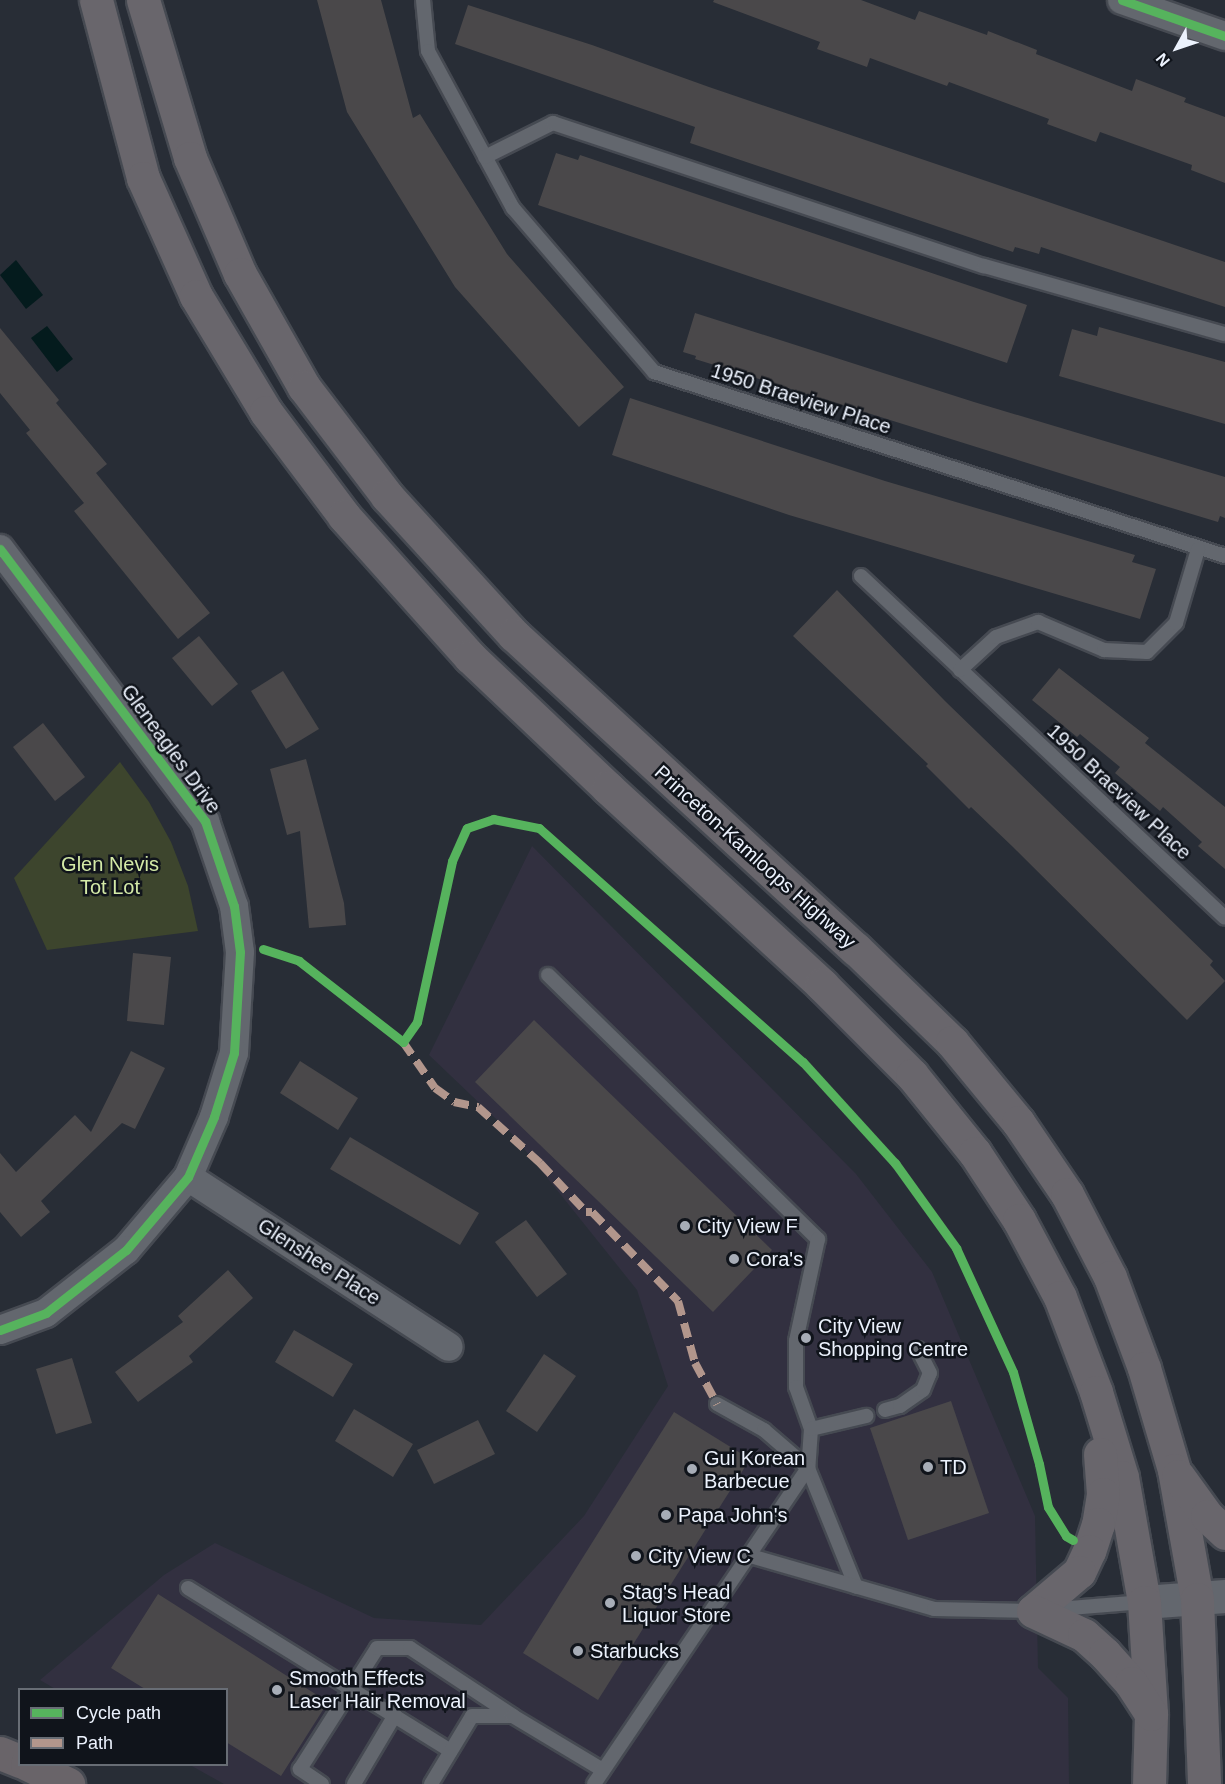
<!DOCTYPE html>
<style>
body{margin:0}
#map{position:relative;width:1225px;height:1784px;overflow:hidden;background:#282d36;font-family:Helvetica,sans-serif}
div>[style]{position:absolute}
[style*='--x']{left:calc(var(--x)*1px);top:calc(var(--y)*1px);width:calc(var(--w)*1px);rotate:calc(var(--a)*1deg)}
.commercial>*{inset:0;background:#323040}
.green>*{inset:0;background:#3d452d}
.water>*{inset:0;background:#041b1d}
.building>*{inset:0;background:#4a484a}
.roads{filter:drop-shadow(2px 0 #464a52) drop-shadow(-2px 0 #464a52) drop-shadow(0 2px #464a52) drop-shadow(0 -2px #464a52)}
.lane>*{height:14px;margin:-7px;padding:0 7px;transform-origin:7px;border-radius:7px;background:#63676e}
.street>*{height:28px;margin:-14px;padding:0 14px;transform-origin:14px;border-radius:14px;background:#63676e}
.secondary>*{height:33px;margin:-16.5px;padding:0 16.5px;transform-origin:16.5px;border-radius:16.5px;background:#63676e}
.primary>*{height:33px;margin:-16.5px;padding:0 16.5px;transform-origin:16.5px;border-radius:16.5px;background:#69666c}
.highway>*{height:33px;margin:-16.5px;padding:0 16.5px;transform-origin:16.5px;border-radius:16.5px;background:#696469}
.quiet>*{height:8px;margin-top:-4px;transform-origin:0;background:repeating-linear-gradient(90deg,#b2968c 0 15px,transparent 0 23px)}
.cycleway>*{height:9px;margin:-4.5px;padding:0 4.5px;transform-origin:4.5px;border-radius:4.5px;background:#56b35d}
.dots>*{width:16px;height:16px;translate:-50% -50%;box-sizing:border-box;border:3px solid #10141b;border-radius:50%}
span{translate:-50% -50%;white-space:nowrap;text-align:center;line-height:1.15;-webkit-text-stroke:5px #10141b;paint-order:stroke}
.street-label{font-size:20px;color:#ecf2fd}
.park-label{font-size:20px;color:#d4eaa7}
.poi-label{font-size:20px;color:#ecf2fd}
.left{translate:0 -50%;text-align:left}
.legend{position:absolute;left:18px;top:1688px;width:210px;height:78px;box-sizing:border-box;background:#10141b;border:2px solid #686d75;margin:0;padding:8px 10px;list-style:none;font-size:18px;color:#ecf2fd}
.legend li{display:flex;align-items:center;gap:12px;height:30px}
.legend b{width:30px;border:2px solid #686d75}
.north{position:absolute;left:1147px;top:18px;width:60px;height:60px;-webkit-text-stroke:4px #10141b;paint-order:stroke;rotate:230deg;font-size:16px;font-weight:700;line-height:24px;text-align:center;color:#ecf2fd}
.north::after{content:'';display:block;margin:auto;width:21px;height:27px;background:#ecf2fd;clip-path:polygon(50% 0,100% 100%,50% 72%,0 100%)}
</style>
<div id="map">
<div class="commercial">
<i style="clip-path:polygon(532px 846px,856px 1174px,932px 1272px,1035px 1516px,1038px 1668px,1068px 1698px,1069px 1784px,224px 1784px,190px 1765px,226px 1764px,226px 1690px,57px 1690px,40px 1680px,164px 1575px,215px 1543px,374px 1618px,481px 1625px,584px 1516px,668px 1386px,637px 1290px,513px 1135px,429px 1055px)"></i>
</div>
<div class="green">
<i style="clip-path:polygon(120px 762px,149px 802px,171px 842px,188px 886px,198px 931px,47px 950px,14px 878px)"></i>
</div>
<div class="water">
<i style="clip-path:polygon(16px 260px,43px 295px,26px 309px,0 275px)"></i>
<i style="clip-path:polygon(47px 326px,73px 359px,57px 372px,31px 338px)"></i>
</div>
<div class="building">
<i style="clip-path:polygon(317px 0,381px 0,413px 118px,420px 114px,507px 254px,624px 387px,579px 427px,455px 287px,347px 112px)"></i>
<i style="clip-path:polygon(714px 0,861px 0,915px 20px,919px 11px,987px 35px,988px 31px,1037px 50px,1036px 54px,1132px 91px,1136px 79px,1186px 98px,1184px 102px,1225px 117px,1225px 183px,1191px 170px,1192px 165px,1100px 132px,1096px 142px,1047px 124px,1049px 119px,949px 82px,947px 86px,870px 58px,867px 67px,817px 49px,820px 42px,713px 2px)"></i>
<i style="clip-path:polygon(468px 5px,592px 45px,709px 87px,1225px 262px,1225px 307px,1041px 247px,1039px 254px,1015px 247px,1013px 252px,690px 143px,695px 127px,455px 44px)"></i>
<i style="clip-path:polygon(556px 153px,578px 160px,580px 155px,1027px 305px,1007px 363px,538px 205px)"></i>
<i style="clip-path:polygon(695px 313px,974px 402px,1225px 477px,1225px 518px,1220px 516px,1218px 522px,1165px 506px,695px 359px,696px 356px,683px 352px)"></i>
<i style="clip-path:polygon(1099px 327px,1225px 362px,1225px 424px,1059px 376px,1072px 329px,1097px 336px)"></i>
<i style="clip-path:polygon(0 328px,59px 400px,56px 403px,107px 464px,96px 473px,210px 613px,178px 639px,74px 511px,84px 503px,26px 433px,30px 430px,0 393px)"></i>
<i style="clip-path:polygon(630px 398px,885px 481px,1135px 555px,1132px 562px,1156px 569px,1140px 619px,789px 515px,612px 455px)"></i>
<i style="clip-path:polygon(837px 590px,945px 701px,1213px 961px,1210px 965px,1225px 981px,1187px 1020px,1013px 847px,971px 807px,969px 809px,926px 766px,928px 764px,793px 636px)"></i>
<i style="clip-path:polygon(199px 636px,238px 684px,212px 706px,172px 658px)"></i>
<i style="clip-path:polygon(1059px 668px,1149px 738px,1145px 743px,1225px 807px,1225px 869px,1198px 846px,1202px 842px,1163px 807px,1160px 811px,1115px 773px,1120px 767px,1080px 734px,1077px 737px,1032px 700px)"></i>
<i style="clip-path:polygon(283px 671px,319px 729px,286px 749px,251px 691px)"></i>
<i style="clip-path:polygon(43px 723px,85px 777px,55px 801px,13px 747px)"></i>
<i style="clip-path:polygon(306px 759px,344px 903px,346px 925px,309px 928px,300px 831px,287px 835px,270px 769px)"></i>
<i style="clip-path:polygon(133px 953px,171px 957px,164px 1025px,127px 1021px)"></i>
<i style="clip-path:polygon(534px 1020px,772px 1250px,713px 1312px,475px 1082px)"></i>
<i style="clip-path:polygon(131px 1051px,165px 1068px,135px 1129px,122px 1123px,41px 1201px,50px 1212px,21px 1237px,0 1212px,0 1153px,16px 1172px,75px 1115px,91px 1132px)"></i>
<i style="clip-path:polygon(300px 1061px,358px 1098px,338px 1130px,280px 1093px)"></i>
<i style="clip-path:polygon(350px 1137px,479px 1213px,460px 1245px,330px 1169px)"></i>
<i style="clip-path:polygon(526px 1220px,567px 1274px,537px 1297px,495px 1242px)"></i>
<i style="clip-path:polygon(228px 1270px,253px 1298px,189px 1356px,193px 1362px,138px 1402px,115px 1372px,183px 1322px,178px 1316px)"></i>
<i style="clip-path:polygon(294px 1330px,353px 1364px,333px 1397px,275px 1362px)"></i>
<i style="clip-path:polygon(544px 1354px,576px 1376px,537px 1432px,506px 1411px)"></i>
<i style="clip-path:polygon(72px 1358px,92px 1423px,56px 1434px,36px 1369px)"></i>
<i style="clip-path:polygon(951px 1401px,989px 1513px,908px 1540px,870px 1428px)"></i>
<i style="clip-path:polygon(354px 1409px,413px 1444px,393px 1477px,335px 1441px)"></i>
<i style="clip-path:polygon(674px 1412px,750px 1459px,598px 1700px,523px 1653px)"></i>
<i style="clip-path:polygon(478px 1420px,495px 1454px,434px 1484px,417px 1450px)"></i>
<i style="clip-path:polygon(158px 1594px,328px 1702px,281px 1776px,226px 1742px,226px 1689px,145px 1689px,111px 1668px)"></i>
</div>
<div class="roads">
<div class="lane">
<i style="--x:423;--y:0;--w:51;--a:84.4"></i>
<i style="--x:428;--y:51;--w:179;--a:61.6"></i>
<i style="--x:513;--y:208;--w:216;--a:49.3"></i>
<i style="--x:654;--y:372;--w:600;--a:17.86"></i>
<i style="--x:485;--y:157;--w:76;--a:-26.6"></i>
<i style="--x:553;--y:123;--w:454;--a:18.4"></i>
<i style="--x:984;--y:266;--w:250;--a:15.8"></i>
<i style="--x:861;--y:576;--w:499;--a:43.2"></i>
<i style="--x:960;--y:670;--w:49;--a:-42.5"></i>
<i style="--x:996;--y:637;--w:45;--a:-19.7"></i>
<i style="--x:1038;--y:622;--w:72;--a:23"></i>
<i style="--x:1104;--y:650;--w:43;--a:2.7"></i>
<i style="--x:1147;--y:652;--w:41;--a:-45"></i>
<i style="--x:1176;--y:623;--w:77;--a:-73.4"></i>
<i style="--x:548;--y:975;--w:378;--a:44.4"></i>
<i style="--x:818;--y:1239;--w:104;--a:102.2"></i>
<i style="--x:796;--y:1341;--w:46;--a:90"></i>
<i style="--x:796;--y:1387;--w:45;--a:70.3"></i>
<i style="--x:811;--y:1429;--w:39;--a:94"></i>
<i style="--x:808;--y:1468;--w:128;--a:68"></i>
<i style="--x:717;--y:1404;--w:54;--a:29"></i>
<i style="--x:764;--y:1430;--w:58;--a:40.8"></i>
<i style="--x:885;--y:1410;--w:16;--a:-15"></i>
<i style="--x:900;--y:1406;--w:28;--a:-35"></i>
<i style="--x:923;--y:1390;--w:18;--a:-68"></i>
<i style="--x:930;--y:1373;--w:27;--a:-117"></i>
<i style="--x:811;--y:1429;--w:57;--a:-13.3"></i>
<i style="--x:747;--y:1555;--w:195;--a:16.1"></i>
<i style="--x:934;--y:1609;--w:99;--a:1.2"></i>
<i style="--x:1033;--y:1611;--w:111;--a:-4.6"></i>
<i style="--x:188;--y:1588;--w:309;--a:31.8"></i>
<i style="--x:322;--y:1784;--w:27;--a:-146"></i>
<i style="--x:300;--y:1769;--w:143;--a:-57.5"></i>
<i style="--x:377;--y:1648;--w:33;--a:0"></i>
<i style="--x:410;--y:1648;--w:123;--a:33.4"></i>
<i style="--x:354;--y:1784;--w:80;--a:-59.3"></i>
<i style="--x:431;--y:1784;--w:79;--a:-58.9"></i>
<i style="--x:472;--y:1716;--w:41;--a:0"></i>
<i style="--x:513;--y:1716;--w:105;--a:31"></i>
<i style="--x:594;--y:1784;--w:382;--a:-55.9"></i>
</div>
<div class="street">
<i style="--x:1122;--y:0;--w:109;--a:19.3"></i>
<i style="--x:0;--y:549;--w:341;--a:53"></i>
<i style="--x:205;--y:821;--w:90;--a:71.2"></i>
<i style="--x:234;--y:906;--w:46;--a:82.6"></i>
<i style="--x:240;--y:952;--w:101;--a:93.4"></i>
<i style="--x:234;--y:1053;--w:67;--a:107.4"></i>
<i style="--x:214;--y:1117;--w:65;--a:113.4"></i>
<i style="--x:188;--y:1177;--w:96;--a:130.3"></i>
<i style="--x:126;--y:1250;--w:102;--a:141.8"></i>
<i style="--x:46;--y:1313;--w:49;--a:159.7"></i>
<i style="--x:188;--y:1177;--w:311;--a:33.1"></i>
</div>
<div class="secondary">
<i style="--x:1144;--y:1602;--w:81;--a:-4.2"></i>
</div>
<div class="primary">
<i style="--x:96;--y:0;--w:184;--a:75.2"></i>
<i style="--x:143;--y:178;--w:129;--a:65.8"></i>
<i style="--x:196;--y:296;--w:135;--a:58.9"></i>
<i style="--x:266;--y:412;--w:130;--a:53.1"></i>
<i style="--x:344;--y:516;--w:189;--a:48.2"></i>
<i style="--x:470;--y:657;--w:190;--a:43.5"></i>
<i style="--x:608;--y:788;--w:291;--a:42.6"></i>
<i style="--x:822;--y:985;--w:127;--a:45"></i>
<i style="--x:912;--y:1075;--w:100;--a:51.1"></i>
<i style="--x:975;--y:1153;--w:80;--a:56.7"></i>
<i style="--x:1019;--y:1220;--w:87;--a:62"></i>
<i style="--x:1060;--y:1297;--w:102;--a:69.2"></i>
<i style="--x:1096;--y:1392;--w:89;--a:73"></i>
<i style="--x:1122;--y:1477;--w:127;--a:80"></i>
<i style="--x:1144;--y:1602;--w:112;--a:86.4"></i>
<i style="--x:1151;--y:1714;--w:70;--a:91.6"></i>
<i style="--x:143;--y:0;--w:165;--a:73.4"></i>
<i style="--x:190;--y:158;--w:126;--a:66.7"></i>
<i style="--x:240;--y:274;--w:130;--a:60.5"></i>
<i style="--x:304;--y:387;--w:137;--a:52.7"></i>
<i style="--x:387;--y:496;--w:188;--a:47.6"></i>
<i style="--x:514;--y:635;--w:464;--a:42.6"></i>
<i style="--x:856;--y:949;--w:134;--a:44.1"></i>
<i style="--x:952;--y:1042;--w:104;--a:50.5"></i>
<i style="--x:1018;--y:1122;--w:87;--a:55.8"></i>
<i style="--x:1067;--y:1194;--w:93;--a:62.6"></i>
<i style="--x:1110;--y:1277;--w:97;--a:69.5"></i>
<i style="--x:1144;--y:1368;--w:106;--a:73.6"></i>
<i style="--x:1174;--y:1470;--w:131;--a:79.9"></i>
<i style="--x:1197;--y:1599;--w:185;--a:87.8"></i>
<i style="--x:1100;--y:1454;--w:40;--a:85.7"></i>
<i style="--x:1103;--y:1494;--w:30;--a:99"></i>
<i style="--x:1098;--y:1524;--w:28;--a:108"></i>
<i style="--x:1089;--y:1551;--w:23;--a:115"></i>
<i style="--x:1079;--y:1572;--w:60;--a:139.7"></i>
<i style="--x:1033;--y:1611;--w:56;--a:25.2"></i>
<i style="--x:1084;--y:1635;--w:28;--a:42"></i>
<i style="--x:1105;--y:1654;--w:39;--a:48"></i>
<i style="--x:1131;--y:1683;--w:37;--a:57"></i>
<i style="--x:1178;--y:1476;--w:49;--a:54.1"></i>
<i style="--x:1207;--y:1516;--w:25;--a:43"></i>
</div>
<div class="highway">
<i style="--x:0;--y:1753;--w:22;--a:22"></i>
<i style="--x:27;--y:1764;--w:46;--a:26"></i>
</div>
</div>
<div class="quiet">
<i style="--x:403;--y:1042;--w:56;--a:55.2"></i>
<i style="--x:435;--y:1088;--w:24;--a:36"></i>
<i style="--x:454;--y:1102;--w:25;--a:12"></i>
<i style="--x:478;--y:1107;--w:84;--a:42.1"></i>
<i style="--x:540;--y:1163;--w:67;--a:46.8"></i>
<i style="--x:586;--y:1212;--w:6;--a:0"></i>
<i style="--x:592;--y:1212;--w:124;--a:46"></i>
<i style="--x:678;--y:1301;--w:64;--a:74.7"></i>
<i style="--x:695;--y:1363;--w:47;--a:61.8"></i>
</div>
<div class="cycleway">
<i style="--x:1122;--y:0;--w:109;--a:19.3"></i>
<i style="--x:0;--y:549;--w:341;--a:53"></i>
<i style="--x:205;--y:821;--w:90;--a:71.2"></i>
<i style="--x:234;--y:906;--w:46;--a:82.6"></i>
<i style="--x:240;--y:952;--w:101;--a:93.4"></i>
<i style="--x:234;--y:1053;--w:67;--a:107.4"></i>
<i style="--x:214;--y:1117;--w:65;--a:113.4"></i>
<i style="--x:188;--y:1177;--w:96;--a:130.3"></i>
<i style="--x:126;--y:1250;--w:102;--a:141.8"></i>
<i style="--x:46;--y:1313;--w:49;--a:159.7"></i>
<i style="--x:263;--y:949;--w:38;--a:18"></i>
<i style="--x:299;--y:961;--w:132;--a:37.9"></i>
<i style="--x:403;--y:1042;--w:24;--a:-55"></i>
<i style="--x:417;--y:1022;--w:165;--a:-77.7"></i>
<i style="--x:452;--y:861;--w:36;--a:-66"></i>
<i style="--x:467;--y:828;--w:28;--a:-19"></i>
<i style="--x:493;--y:819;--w:47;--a:11.1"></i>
<i style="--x:539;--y:828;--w:353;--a:41.6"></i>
<i style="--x:803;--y:1062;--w:137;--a:47.7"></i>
<i style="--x:895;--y:1163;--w:105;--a:54.3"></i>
<i style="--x:956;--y:1248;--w:136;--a:65.3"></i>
<i style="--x:1013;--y:1372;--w:96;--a:74.2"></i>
<i style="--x:1039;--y:1464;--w:44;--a:78.2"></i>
<i style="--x:1048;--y:1507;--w:34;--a:58"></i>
<i style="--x:1066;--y:1536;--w:8;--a:30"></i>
</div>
<div class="dots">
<i style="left:685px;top:1226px;background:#a7adb7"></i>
<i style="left:734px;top:1259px;background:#a7adb7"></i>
<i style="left:806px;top:1338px;background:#a7adb7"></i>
<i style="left:928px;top:1467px;background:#a7adb7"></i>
<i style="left:692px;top:1469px;background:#a7adb7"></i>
<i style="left:666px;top:1515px;background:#a7adb7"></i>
<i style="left:636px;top:1556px;background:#a7adb7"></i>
<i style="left:610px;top:1603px;background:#a7adb7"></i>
<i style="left:578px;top:1651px;background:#a7adb7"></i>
<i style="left:277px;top:1690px;background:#a7adb7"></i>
</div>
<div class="street-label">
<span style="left:801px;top:399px;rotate:18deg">1950 Braeview Place</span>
<span style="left:171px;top:749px;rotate:54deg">Gleneagles Drive</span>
<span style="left:1119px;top:792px;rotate:43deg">1950 Braeview Place</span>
<span style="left:755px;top:857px;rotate:42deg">Princeton-Kamloops Highway</span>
<span style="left:319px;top:1262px;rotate:33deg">Glenshee Place</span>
</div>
<div class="park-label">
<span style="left:110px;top:876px">Glen Nevis<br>Tot Lot</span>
</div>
<div class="poi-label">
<span class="left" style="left:697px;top:1226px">City View F</span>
<span class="left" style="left:746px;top:1259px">Cora's</span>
<span class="left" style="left:818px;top:1338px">City View<br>Shopping Centre</span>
<span class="left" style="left:704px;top:1470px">Gui Korean<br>Barbecue</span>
<span class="left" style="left:940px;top:1467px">TD</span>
<span class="left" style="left:678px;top:1515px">Papa John's</span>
<span class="left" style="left:648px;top:1556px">City View C</span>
<span class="left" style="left:622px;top:1604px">Stag's Head<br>Liquor Store</span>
<span class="left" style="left:590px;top:1651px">Starbucks</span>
<span class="left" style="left:289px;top:1690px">Smooth Effects<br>Laser Hair Removal</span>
</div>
<ul class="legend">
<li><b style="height:8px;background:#56b35d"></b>Cycle path</li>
<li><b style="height:8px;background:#b2968c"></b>Path</li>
</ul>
<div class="north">N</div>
</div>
